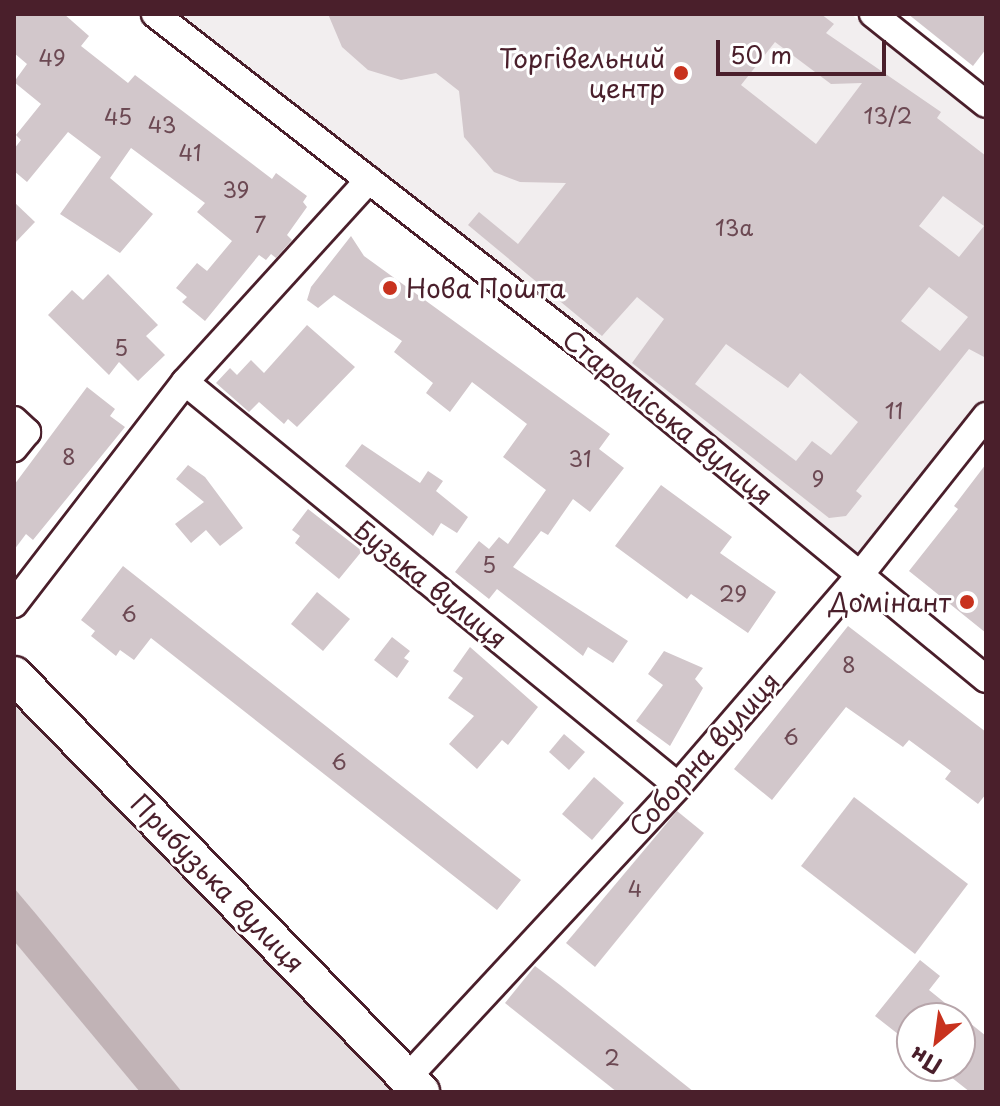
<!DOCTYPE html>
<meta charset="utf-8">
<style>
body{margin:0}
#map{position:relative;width:1000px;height:1106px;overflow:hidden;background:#fff;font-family:"Playpen Sans",sans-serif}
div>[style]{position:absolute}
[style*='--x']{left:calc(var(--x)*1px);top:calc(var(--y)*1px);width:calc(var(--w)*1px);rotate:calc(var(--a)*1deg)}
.built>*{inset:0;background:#f2eeef}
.green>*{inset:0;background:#e5dee0}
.water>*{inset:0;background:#c1b3b6}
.building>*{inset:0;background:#d2c7cb}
.roads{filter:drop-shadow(2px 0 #4a1f2b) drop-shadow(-2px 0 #4a1f2b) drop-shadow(0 2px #4a1f2b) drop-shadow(0 -2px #4a1f2b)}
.street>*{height:26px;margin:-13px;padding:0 13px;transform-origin:13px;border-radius:13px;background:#fff}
.secondary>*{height:36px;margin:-18px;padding:0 18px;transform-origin:18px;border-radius:18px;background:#fff}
.dots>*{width:22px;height:22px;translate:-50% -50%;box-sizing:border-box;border:4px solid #fff;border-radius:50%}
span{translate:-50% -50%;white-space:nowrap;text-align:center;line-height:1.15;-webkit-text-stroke:6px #fff;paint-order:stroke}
.number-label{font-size:22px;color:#6c4953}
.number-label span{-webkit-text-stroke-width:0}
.poi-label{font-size:26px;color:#4a1f2b}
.right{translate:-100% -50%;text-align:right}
.left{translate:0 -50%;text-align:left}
.street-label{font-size:26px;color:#4a1f2b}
.frame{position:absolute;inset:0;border:16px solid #4a1f2b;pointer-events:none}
.north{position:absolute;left:896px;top:1002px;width:80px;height:80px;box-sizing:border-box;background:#fff;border:2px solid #b7a5aa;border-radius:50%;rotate:209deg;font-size:22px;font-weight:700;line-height:32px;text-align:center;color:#4a1f2b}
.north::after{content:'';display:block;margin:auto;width:28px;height:36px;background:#c8321e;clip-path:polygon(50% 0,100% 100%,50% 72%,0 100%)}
.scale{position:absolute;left:716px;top:40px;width:170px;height:36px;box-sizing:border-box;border:4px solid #4a1f2b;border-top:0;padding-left:10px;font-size:24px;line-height:28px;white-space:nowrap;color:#4a1f2b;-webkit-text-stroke:6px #fff;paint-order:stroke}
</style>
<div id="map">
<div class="built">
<i style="clip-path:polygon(167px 14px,851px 14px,986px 121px,986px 400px,859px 560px)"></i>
</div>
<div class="green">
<i style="clip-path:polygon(14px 692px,406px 1092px,14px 1092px)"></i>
</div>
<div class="water">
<i style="clip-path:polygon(14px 888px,36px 914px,182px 1092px,140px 1092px,14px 941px)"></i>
</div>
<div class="building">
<i style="clip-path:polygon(14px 14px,64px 14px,89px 36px,81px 46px,128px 83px,135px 75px,272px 179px,276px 173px,307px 196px,303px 202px,307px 207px,287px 235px,292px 240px,276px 258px,271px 254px,266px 260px,259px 255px,205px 321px,182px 302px,187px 297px,176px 288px,197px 263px,207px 271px,232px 241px,197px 212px,205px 203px,131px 148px,110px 178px,153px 214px,120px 253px,60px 214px,101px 157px,68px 132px,27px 182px,14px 171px,14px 149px,21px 140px,16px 135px,41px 104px,14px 82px,27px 64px,14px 53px)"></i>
<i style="clip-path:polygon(evenodd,328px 14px,821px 14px,834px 24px,826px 33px,941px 112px,937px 118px,986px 156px,986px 358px,969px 349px,856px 491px,862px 496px,846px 516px,829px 518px,632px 363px,664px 319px,637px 297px,602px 336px,468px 225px,479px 212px,518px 244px,566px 183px,520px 182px,494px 172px,464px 137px,459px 91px,436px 73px,401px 80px,368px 70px,342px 47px,328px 14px,775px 42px,831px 84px,862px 83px,816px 144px,741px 85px,775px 42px,328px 14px,943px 196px,984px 226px,959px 257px,919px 226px,943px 196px,328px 14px,929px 287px,968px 317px,940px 351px,901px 321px,929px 287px,328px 14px,726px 344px,788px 388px,800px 373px,858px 422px,831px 455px,812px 441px,796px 461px,695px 384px,726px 344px)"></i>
<i style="clip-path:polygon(908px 14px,986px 14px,986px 49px,973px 66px)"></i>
<i style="clip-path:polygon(14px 202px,35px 222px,14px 244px)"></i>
<i style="clip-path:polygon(351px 236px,364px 256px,610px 434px,599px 449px,624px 468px,590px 512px,573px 499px,548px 535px,541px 531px,513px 567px,628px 641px,613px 663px,588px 647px,583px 656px,497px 589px,489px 599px,455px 572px,479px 541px,489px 549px,499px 537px,508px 544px,546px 490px,503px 457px,527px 424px,472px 382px,450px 412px,426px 393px,433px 383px,394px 352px,402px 341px,334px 295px,318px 308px,307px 300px,311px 287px)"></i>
<i style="clip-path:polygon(108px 274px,158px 325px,146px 336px,165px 355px,138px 381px,119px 362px,109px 375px,48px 315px,72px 290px,83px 300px)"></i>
<i style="clip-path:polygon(307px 325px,355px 367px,297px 427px,288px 419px,284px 424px,259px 402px,249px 412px,216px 383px,230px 368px,237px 375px,251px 360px,264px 373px)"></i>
<i style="clip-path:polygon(87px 387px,115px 409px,110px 416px,125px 427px,33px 540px,26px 534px,14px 550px,14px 485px)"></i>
<i style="clip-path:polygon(362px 444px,420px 483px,428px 471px,443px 481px,436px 491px,468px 517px,457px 533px,441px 523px,433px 536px,345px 466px)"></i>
<i style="clip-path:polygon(986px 464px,986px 633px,909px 571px,958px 509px,954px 506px)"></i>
<i style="clip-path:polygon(188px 465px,205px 477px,243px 528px,220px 546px,206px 530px,191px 543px,175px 524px,204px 502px,176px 479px)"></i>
<i style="clip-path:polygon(661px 485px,732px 537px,720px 553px,776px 592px,748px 633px,691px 594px,687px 599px,615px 546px)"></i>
<i style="clip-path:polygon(308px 509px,362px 551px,339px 579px,295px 543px,300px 536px,292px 530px)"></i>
<i style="clip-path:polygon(123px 566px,521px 880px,497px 910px,151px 638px,134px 660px,120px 650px,116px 656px,91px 636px,95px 631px,81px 620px)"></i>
<i style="clip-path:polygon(317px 592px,350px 619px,323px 651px,291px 624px)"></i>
<i style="clip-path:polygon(848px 626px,986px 732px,986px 794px,978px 804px,945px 779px,951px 771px,909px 740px,903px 747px,846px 707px,772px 800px,734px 769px)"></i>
<i style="clip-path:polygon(392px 637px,410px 651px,404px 658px,409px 661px,397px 678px,374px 660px)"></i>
<i style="clip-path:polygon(470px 647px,538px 707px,508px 745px,502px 740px,477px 769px,449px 744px,474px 716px,448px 698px,463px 678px,453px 671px)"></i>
<i style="clip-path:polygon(664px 651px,703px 668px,695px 679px,703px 688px,670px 746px,636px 721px,663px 685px,648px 674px)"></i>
<i style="clip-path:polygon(564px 734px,585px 752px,569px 770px,549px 752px)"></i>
<i style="clip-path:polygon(594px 777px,624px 803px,592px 840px,562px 814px)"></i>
<i style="clip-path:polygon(854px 797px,968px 884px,915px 954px,801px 866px)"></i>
<i style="clip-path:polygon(677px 811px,704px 833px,595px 967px,566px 943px)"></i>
<i style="clip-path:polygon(920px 960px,940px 976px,929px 990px,986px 1036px,986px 1092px,970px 1092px,937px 1066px,960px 1066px,960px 1018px,912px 1018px,912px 1045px,875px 1016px)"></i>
<i style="clip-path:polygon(535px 966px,560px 985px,694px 1092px,617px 1092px,530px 1023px,505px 1003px)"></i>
</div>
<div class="roads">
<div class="street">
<i style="--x:155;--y:14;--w:551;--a:37.85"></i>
<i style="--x:590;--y:352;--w:514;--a:39.55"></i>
<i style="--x:873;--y:14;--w:144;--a:38.5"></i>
<i style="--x:185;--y:382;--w:637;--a:39.33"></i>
<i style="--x:14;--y:420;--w:18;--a:43"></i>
<i style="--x:27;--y:432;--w:21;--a:129"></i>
<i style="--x:14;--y:604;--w:280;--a:-52.4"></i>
<i style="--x:185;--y:382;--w:273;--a:-47.7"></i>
<i style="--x:407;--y:1078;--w:398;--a:-47.1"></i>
<i style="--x:678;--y:786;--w:279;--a:-49.2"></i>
<i style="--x:860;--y:575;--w:203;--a:-51.6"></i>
</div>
<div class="secondary">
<i style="--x:14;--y:675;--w:583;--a:45.7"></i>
</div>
</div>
<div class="dots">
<i style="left:681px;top:73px;background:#c8321e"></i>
<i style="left:390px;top:288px;background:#c8321e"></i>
<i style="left:967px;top:602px;background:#c8321e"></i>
</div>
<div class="number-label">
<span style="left:52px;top:57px">49</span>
<span style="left:888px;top:115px">13/2</span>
<span style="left:118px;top:116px">45</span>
<span style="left:162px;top:124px">43</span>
<span style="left:190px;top:152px">41</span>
<span style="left:236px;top:189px">39</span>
<span style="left:260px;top:224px">7</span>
<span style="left:734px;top:227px">13а</span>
<span style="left:121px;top:347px">5</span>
<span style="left:894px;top:410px">11</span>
<span style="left:69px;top:456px">8</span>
<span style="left:580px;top:458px">31</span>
<span style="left:818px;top:478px">9</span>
<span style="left:489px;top:564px">5</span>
<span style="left:733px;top:593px">29</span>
<span style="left:129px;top:613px">6</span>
<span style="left:849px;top:664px">8</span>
<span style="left:791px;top:736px">6</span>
<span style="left:339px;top:761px">6</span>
<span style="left:635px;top:888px">4</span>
<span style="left:612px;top:1057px">2</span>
</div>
<div class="poi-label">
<span class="right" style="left:665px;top:73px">Торгівельний<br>центр</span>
<span class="left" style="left:406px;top:288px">Нова Пошта</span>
<span class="right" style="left:951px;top:602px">Домінант</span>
</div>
<div class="street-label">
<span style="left:668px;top:417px;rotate:39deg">Староміська вулиця</span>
<span style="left:431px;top:584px;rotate:39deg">Бузька вулиця</span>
<span style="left:704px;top:754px;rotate:-48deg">Соборна вулиця</span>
<span style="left:218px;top:883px;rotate:46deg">Прибузька вулиця</span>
</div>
<div class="frame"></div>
<div class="north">Пн</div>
<div class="scale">50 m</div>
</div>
